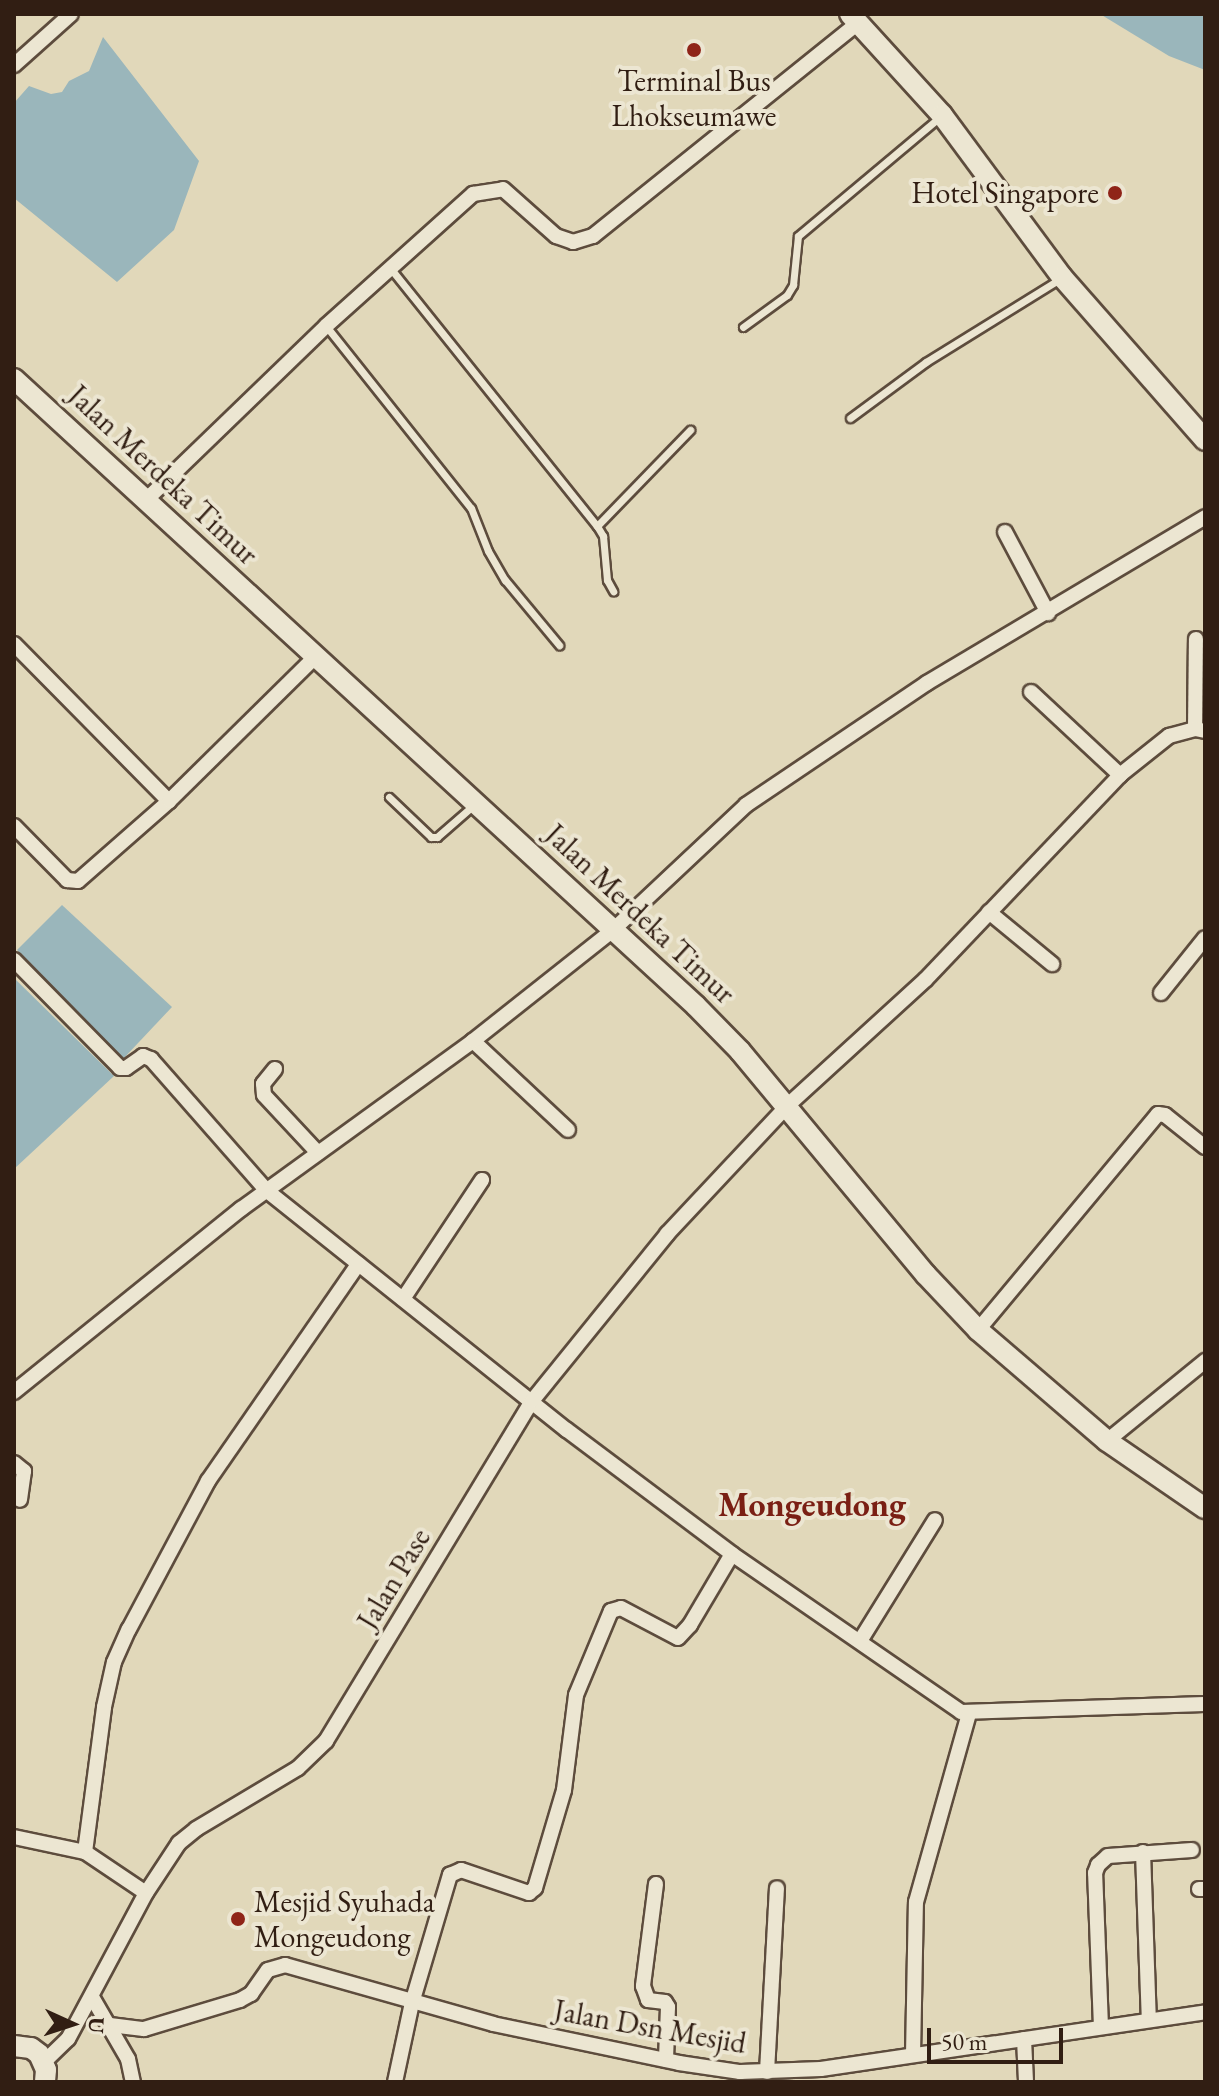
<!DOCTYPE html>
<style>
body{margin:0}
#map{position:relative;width:1219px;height:2096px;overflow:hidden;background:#e1d8ba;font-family:"EB Garamond",serif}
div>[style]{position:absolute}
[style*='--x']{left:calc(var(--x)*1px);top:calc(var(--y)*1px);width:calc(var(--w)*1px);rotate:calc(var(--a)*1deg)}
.water>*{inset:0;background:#9ab6bb}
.roads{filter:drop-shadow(2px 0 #5d4c3d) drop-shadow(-2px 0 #5d4c3d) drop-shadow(0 2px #5d4c3d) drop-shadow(0 -2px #5d4c3d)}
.lane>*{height:7px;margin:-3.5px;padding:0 3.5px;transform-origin:3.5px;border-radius:3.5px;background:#ece6d2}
.street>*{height:14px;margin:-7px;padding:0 7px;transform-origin:7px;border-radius:7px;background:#ece6d2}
.secondary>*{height:20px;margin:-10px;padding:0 10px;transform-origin:10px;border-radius:10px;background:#ece6d2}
.dots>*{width:22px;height:22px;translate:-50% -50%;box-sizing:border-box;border:4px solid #ece6d2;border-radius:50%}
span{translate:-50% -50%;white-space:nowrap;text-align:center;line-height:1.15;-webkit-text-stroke:8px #ece6d2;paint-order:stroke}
.poi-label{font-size:30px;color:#311e13}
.right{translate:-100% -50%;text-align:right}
.left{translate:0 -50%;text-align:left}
.street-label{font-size:30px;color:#311e13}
.quarter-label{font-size:34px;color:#7a1f14;font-weight:700}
.frame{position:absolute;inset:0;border:16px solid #311e13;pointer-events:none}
.north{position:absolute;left:32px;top:1984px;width:80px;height:80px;-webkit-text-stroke:6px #ece6d2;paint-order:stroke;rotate:93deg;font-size:22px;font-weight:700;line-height:32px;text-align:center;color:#311e13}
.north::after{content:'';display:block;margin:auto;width:28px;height:36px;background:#311e13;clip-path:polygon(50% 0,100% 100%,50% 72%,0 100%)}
.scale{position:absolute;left:927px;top:2028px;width:136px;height:36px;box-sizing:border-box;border:4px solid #311e13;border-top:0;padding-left:10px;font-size:24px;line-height:28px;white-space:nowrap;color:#311e13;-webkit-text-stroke:6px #ece6d2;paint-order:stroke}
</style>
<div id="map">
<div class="water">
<i style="clip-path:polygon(1100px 14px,1205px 14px,1205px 70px,1169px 56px)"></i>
<i style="clip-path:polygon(103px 37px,199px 161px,174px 230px,117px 282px,14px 198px,14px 103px,29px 86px,51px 94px,62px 92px,69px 81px,89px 71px)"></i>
<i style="clip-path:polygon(62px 905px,172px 1007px,123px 1059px,17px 950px)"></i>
<i style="clip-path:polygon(14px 978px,114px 1076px,14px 1169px)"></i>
</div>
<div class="roads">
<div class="lane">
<i style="--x:391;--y:269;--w:329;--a:51.3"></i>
<i style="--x:597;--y:526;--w:12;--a:59"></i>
<i style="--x:603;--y:536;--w:44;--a:84.8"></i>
<i style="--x:607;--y:580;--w:13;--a:61"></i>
<i style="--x:326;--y:326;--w:233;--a:51.5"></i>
<i style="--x:471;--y:508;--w:46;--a:68.4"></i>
<i style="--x:488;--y:551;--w:34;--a:60"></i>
<i style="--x:505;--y:580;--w:85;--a:50.3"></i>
<i style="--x:743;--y:327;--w:54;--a:-36"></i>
<i style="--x:787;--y:295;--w:12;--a:-59"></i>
<i style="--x:793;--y:285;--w:49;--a:-84.2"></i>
<i style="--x:798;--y:236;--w:185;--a:-40"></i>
<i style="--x:850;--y:418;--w:94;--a:-36.4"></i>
<i style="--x:926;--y:362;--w:158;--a:-31.8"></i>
<i style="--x:597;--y:526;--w:134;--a:-45.9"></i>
<i style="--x:389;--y:797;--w:58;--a:43.6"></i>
<i style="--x:431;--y:837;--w:6;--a:0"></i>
<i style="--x:437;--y:837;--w:50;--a:-41"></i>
</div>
<div class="street">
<i style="--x:14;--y:65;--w:76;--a:-41.8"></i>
<i style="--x:145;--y:501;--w:252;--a:-44"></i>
<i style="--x:326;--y:326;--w:198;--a:-41.9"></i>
<i style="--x:473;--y:194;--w:30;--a:-9"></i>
<i style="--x:503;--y:189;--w:71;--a:41.6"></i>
<i style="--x:556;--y:236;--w:18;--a:19"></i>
<i style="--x:573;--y:242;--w:21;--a:-17"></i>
<i style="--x:593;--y:236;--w:340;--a:-38.8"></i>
<i style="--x:1005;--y:532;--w:92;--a:62"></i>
<i style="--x:14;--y:644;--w:221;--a:45.4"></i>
<i style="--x:1031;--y:692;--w:122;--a:43"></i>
<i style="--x:1195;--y:729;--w:90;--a:-89.4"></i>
<i style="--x:14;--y:826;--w:76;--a:45.5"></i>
<i style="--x:67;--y:880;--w:11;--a:5"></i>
<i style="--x:78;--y:881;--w:121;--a:-41.3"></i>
<i style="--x:169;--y:801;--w:205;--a:-44.6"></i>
<i style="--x:989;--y:912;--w:82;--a:39.5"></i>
<i style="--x:14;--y:960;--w:151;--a:45.5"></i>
<i style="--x:120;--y:1068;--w:6;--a:0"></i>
<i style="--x:126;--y:1068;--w:21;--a:-35"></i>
<i style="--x:143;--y:1056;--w:9;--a:21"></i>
<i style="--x:151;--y:1059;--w:174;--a:48.7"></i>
<i style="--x:266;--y:1190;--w:385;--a:38.6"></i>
<i style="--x:567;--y:1430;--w:206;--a:36.9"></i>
<i style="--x:732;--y:1554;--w:278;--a:34.6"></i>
<i style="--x:961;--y:1712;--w:244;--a:-1.9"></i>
<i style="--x:1161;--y:993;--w:70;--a:-51.3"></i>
<i style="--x:473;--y:1041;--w:130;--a:43.1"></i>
<i style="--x:275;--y:1069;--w:19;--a:129"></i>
<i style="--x:263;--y:1084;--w:11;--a:85"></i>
<i style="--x:264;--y:1095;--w:79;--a:47"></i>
<i style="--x:403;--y:1299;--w:143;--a:-56.4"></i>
<i style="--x:978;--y:1330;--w:281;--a:-50.2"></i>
<i style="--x:1158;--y:1114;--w:7;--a:8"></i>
<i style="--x:1165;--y:1115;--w:51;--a:38.7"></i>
<i style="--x:14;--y:1392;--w:292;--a:-38.9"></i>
<i style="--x:241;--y:1209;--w:286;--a:-35.9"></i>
<i style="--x:473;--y:1041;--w:179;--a:-38.4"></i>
<i style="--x:613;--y:930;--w:183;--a:-43.2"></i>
<i style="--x:746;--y:805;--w:218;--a:-34"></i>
<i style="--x:927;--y:683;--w:324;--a:-30.8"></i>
<i style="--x:1107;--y:1441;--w:127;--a:-39.2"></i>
<i style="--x:14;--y:1463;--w:13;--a:39"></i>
<i style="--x:24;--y:1471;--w:29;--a:98"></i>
<i style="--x:860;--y:1641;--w:142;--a:-58.2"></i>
<i style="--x:14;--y:1837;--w:73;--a:11.9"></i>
<i style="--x:85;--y:1852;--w:73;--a:33.9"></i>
<i style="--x:85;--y:1852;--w:146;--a:-82.5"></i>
<i style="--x:104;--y:1707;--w:46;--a:-77.5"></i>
<i style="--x:114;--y:1662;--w:36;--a:-66"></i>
<i style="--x:129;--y:1629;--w:168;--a:-61.9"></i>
<i style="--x:208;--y:1481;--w:264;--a:-55.3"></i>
<i style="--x:1143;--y:1852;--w:168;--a:88"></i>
<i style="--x:656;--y:1884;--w:103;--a:97.3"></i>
<i style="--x:643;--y:1986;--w:15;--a:70"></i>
<i style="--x:648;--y:2000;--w:17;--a:7"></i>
<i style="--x:665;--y:2002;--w:6;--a:59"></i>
<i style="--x:668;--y:2007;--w:53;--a:92.2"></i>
<i style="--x:1199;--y:1889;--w:6;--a:0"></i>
<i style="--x:92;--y:1997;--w:72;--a:59.9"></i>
<i style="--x:128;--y:2059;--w:24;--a:78"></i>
<i style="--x:110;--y:2025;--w:34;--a:7"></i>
<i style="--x:144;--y:2029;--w:100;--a:-16.8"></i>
<i style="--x:240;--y:2000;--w:13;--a:-29"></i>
<i style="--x:251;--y:1994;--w:29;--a:-55"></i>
<i style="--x:268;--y:1970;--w:18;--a:-16"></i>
<i style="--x:285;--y:1965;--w:216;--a:15.8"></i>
<i style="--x:493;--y:2024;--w:190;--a:11.8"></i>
<i style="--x:679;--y:2063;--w:62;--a:8.4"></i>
<i style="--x:740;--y:2072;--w:81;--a:-2.1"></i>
<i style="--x:821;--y:2069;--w:388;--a:-8.4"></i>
<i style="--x:1101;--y:2027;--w:154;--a:-92.2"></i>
<i style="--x:1095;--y:1873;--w:9;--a:-69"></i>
<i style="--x:1098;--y:1865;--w:13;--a:-42"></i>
<i style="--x:1108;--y:1856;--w:84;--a:-4.1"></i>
<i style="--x:1024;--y:2039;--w:43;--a:87.3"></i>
<i style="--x:913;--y:2055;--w:153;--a:-88.9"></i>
<i style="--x:916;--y:1902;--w:195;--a:-74.3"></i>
<i style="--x:44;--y:2062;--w:33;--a:-44"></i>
<i style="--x:68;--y:2039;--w:166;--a:-61.9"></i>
<i style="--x:146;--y:1893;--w:60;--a:-56.6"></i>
<i style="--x:179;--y:1843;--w:22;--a:-39"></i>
<i style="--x:196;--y:1829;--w:119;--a:-30.9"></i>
<i style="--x:298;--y:1768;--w:39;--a:-44"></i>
<i style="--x:326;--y:1741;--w:398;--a:-58.8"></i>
<i style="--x:532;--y:1401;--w:215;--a:-51"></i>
<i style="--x:667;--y:1234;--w:175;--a:-46.8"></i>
<i style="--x:787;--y:1106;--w:188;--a:-42.4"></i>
<i style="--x:926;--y:979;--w:282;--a:-46.4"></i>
<i style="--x:1120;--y:775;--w:63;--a:-38.5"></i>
<i style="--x:1169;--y:736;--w:27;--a:-15"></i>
<i style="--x:1195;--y:729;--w:10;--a:11"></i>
<i style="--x:767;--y:2072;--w:184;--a:-86.9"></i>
<i style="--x:395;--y:2082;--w:81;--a:-77.9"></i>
<i style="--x:412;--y:2003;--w:134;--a:-73.5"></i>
<i style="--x:450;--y:1875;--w:12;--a:-24"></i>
<i style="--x:461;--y:1870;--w:72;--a:18.7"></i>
<i style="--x:529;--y:1893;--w:8;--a:-40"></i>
<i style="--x:535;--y:1888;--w:102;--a:-73.5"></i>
<i style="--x:564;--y:1790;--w:96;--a:-82.8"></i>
<i style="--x:576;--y:1695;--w:91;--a:-67.4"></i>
<i style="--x:611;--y:1611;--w:10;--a:-17"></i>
<i style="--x:621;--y:1608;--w:64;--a:27.8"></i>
<i style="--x:678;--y:1638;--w:18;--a:-47"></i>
<i style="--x:690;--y:1625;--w:82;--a:-59.4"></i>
</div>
<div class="secondary">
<i style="--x:850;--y:14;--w:137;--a:47.7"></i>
<i style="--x:942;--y:115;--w:202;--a:53.5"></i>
<i style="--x:1062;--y:277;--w:217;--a:48.7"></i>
<i style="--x:14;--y:379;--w:926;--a:42.59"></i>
<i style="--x:696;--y:1006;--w:63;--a:45.6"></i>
<i style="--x:740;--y:1051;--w:291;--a:50.3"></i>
<i style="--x:926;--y:1275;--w:76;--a:46.6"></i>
<i style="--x:978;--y:1330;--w:170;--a:40.7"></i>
<i style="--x:1107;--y:1441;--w:119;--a:34.4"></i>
<i style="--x:14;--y:2046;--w:17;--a:7"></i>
<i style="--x:31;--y:2048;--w:10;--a:37"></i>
<i style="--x:39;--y:2054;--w:17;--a:66"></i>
<i style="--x:46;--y:2070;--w:12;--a:95"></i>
</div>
</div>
<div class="dots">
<i style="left:694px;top:50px;background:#8f2418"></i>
<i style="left:1115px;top:193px;background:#8f2418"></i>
<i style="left:238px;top:1919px;background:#8f2418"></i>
</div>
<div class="poi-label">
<span style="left:694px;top:98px">Terminal Bus<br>Lhokseumawe</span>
<span class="right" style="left:1099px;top:193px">Hotel Singapore</span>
<span class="left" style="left:254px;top:1919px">Mesjid Syuhada<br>Mongeudong</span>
</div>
<div class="street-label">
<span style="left:163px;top:475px;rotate:43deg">Jalan Merdeka Timur</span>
<span style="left:640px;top:914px;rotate:43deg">Jalan Merdeka Timur</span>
<span style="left:394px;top:1579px;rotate:-59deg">Jalan Pase</span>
<span style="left:650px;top:2027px;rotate:10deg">Jalan Dsn Mesjid</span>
</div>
<div class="quarter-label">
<span style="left:812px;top:1505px">Mongeudong</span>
</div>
<div class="frame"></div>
<div class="north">U</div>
<div class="scale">50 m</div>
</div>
